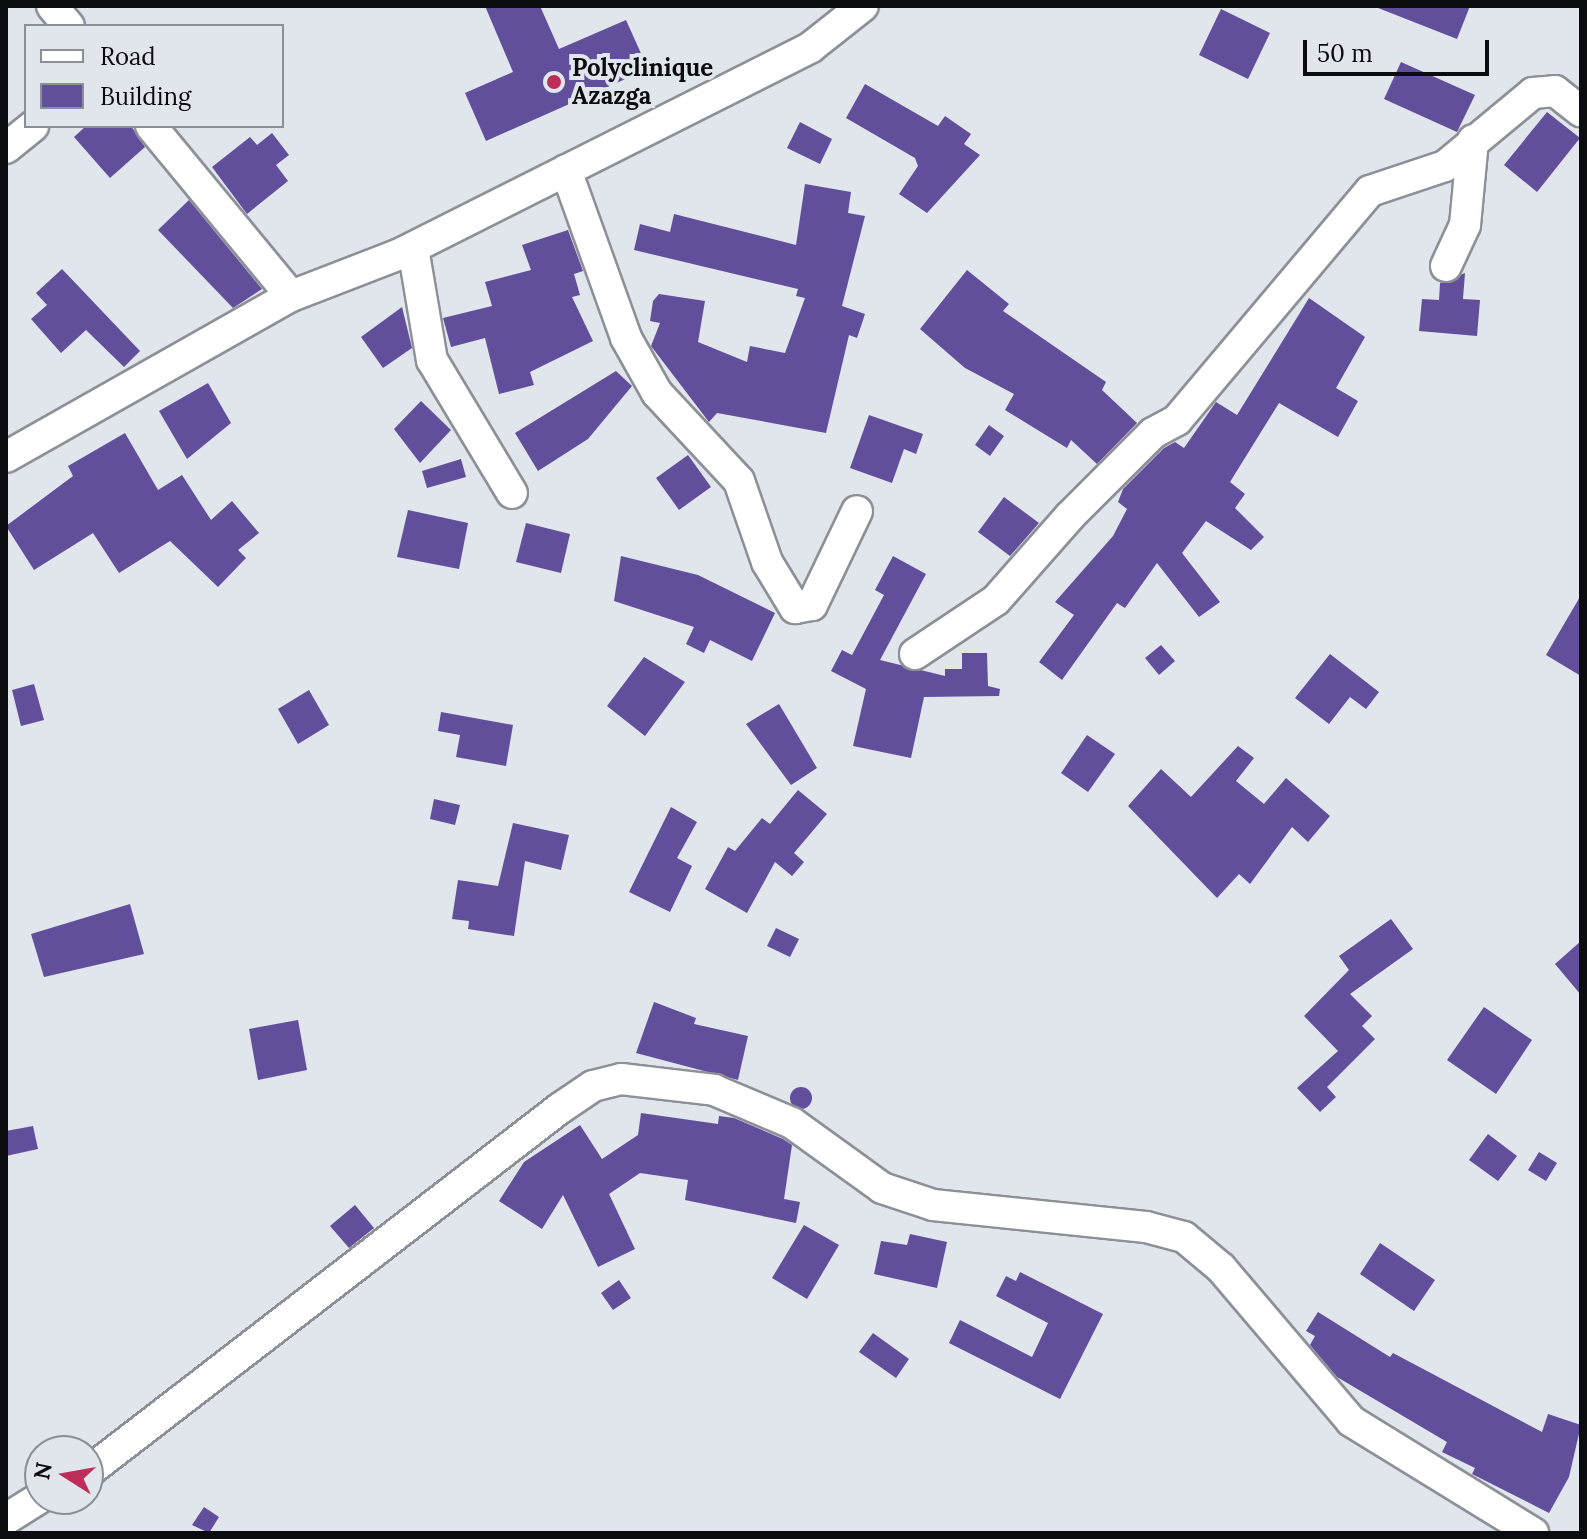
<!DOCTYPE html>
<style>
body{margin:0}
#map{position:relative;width:1587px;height:1539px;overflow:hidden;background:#e1e5ec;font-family:Lora,serif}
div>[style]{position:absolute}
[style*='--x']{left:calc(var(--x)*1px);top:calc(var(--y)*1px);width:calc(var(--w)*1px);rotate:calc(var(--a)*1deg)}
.building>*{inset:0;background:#624f9b}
.round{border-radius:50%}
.roads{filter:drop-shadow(2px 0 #8d9097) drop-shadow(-2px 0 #8d9097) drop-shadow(0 2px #8d9097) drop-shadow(0 -2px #8d9097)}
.minor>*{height:30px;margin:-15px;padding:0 15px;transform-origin:15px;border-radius:15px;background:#fff}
.dots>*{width:22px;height:22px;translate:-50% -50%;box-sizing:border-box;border:4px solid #e1e5ec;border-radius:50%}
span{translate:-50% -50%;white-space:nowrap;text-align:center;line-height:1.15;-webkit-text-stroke:8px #e1e5ec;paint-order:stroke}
.poi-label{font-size:24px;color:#0b0c0f;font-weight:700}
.left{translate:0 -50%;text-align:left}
.frame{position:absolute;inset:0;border:8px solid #0b0c0f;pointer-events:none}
.legend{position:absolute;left:24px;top:24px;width:260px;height:104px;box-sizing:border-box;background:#e1e5ec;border:2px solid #8b8e94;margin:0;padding:10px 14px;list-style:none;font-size:24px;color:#0b0c0f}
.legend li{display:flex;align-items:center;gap:16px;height:40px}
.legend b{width:40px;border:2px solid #8b8e94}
.north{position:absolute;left:24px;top:1435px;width:80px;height:80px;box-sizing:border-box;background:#e1e5ec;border:2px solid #8b8e94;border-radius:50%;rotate:281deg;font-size:22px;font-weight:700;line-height:32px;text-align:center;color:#0b0c0f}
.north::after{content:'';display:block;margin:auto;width:28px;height:36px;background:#bc2d59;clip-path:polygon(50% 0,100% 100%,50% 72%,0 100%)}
.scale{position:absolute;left:1303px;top:40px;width:186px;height:36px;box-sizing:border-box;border:4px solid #0b0c0f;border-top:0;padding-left:10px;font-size:24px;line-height:28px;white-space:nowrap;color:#0b0c0f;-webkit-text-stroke:6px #e1e5ec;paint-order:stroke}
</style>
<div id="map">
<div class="building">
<i style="clip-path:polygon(485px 6px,540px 6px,559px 49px,626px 20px,648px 69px,486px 141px,465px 93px,513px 72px)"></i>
<i style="clip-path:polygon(1373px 6px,1470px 6px,1457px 39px)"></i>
<i style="clip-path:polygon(1221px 9px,1270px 33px,1248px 79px,1199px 55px)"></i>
<i style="clip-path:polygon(1401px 62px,1475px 95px,1457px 132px,1384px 99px)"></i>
<i style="clip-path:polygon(865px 84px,938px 126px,945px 116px,971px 134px,964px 144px,980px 155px,927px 213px,899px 194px,918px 166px,915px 158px,846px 118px)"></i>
<i style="clip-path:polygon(1547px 112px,1580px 138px,1537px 192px,1504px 165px)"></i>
<i style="clip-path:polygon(800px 122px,832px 139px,820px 164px,787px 148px)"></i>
<i style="clip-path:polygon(86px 126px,131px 126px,145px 147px,110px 178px,74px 137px)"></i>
<i style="clip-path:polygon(272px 133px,289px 155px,276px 165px,288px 181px,247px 214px,212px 167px,250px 137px,257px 145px)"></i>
<i style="clip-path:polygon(805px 184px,851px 192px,848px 213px,865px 216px,842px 306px,865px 314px,857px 338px,849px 335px,826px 433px,717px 413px,709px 422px,651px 346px,660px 323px,650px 321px,653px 301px,659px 294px,705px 301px,698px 342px,747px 362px,750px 346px,785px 353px,805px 298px,796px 296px,798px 289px,634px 250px,640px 224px,670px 232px,674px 214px,796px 245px)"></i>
<i style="clip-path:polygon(189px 200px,262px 289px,233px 308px,158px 230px)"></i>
<i style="clip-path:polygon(568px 230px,583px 271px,574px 274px,580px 295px,572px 297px,593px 341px,530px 372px,534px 385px,499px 394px,485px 338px,451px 347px,443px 318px,492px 306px,485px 282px,531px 270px,522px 245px)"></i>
<i style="clip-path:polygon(62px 269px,140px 351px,124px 367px,86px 330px,61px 353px,31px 319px,47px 305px,36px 293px)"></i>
<i style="clip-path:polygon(967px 270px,1009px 304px,1003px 311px,1106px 382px,1102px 390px,1137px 423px,1097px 464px,1071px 440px,1067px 448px,1005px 410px,1014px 394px,965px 368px,920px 329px)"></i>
<i style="clip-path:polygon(1465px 273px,1463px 299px,1480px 300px,1477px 336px,1419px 331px,1422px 299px,1439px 300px,1440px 283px)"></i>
<i style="clip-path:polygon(1309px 298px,1365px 337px,1336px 388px,1358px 401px,1338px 437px,1279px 403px,1230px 482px,1245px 494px,1235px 508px,1264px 537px,1251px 550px,1206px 521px,1182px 553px,1220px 602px,1199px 617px,1157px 563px,1125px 608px,1117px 603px,1062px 680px,1039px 662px,1074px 615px,1055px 602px,1113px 536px,1127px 509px,1118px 502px,1123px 489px,1164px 448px,1175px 442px,1184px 448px,1216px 402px,1237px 415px)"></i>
<i style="clip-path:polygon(402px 307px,412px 348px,383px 368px,361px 337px)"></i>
<i style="clip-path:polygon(616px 371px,632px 386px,588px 439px,538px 471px,515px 433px)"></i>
<i style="clip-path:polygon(208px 383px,231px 423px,187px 459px,159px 411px)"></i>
<i style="clip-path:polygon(421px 401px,451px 430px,420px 463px,394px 429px)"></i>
<i style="clip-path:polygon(869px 415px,923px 434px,916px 454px,904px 449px,892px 483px,850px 468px)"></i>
<i style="clip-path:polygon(989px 425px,1004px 436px,990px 456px,975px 445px)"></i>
<i style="clip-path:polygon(125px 433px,158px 490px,182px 475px,211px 520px,232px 501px,259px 533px,238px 550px,246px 558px,218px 587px,170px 541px,119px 573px,93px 533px,34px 570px,6px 526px,73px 476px,68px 466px)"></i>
<i style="clip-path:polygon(688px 455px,711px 487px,679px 510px,656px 478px)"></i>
<i style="clip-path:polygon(461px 459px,466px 477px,427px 488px,422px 471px)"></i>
<i style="clip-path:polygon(1004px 497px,1039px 523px,1010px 556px,978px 532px)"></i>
<i style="clip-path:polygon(408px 510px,468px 523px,459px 569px,397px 557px)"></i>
<i style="clip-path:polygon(526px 523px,570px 534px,561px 573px,516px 562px)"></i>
<i style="clip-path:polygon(621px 556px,698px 575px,775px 613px,752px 661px,710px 640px,704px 653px,686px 644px,694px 627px,614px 601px)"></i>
<i style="clip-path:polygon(893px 556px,926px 574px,880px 660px,945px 676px,945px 669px,962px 669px,962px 653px,987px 653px,988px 686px,1000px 689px,999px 696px,924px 697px,911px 758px,853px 746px,866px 689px,831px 671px,842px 650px,852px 655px,884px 595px,875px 590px)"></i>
<i style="clip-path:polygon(1581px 595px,1581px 676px,1546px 655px)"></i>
<i style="clip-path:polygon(1161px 645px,1175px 661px,1159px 675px,1145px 658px)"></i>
<i style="clip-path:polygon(1330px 654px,1379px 692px,1366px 709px,1350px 697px,1329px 724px,1295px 698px)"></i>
<i style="clip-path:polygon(644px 657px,685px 682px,645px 736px,607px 706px)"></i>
<i style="clip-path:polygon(34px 684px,44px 720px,21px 726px,12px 690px)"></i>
<i style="clip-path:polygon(309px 690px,329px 725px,298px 744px,278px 709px)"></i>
<i style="clip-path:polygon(779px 704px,817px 768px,791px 785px,746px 724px)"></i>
<i style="clip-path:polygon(441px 712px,513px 725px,506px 766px,456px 757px,460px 735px,438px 731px)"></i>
<i style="clip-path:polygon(1087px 735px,1115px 754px,1088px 792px,1061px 773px)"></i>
<i style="clip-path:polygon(1238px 746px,1254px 758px,1236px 781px,1264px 804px,1286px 778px,1330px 816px,1308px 842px,1292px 827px,1250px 884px,1239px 874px,1217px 898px,1128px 806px,1161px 769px,1191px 797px)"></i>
<i style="clip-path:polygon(798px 790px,827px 814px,794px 853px,804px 862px,792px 876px,775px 862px,747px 913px,705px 889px,728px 847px,735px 851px,762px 818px,770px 824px)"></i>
<i style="clip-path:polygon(434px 799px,460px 805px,455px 825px,430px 819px)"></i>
<i style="clip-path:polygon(671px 807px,697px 822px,677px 858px,692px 866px,670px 912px,629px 892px)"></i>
<i style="clip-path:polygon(513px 823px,569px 835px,561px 870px,525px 861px,514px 936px,468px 929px,469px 921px,452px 919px,458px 880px,498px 886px)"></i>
<i style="clip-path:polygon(130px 904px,144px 954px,44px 977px,31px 934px)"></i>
<i style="clip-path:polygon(1391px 919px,1413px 949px,1350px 994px,1372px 1016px,1362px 1026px,1375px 1039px,1327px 1087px,1336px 1097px,1320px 1112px,1297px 1088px,1338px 1051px,1304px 1016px,1349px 970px,1339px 956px)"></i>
<i style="clip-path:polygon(776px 928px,799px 939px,790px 957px,767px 946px)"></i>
<i style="clip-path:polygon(1581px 941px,1581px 995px,1555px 964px)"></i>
<i style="clip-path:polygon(654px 1002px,696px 1018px,694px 1024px,748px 1036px,738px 1080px,636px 1053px)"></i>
<i style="clip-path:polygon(1484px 1007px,1532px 1040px,1496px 1094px,1447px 1060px)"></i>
<i style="clip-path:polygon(298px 1020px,307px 1070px,258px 1080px,249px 1029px)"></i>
<i class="round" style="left:790px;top:1087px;width:22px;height:22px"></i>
<i style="clip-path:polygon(641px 1113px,718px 1124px,719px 1116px,734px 1118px,783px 1139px,792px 1145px,784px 1199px,800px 1202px,796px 1223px,685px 1200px,688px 1180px,640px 1173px,609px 1194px,635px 1249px,598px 1267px,563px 1195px,542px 1229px,499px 1201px,524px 1162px,580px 1125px,602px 1159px,638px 1135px)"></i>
<i style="clip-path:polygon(33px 1126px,38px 1149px,6px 1156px,6px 1131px)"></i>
<i style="clip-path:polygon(1488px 1134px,1517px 1156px,1498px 1181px,1469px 1160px)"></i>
<i style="clip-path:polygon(1539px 1152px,1557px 1163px,1546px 1181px,1528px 1170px)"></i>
<i style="clip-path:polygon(355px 1205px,374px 1228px,349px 1248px,330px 1226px)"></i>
<i style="clip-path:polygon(804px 1225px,839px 1245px,807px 1299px,772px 1278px)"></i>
<i style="clip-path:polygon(910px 1234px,947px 1242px,937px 1288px,874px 1274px,881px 1241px,907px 1245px)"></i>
<i style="clip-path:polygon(1380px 1243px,1435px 1280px,1414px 1311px,1360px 1274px)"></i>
<i style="clip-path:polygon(1020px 1272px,1103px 1314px,1060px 1399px,949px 1343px,960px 1320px,1032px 1357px,1048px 1323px,996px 1296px,1006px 1276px,1016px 1281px)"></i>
<i style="clip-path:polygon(619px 1280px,631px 1298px,613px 1310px,601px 1293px)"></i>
<i style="clip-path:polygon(1318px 1312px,1390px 1357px,1393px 1353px,1542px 1432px,1548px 1414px,1581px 1425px,1569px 1477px,1549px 1513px,1472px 1474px,1475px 1468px,1442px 1452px,1447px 1442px,1337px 1377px,1310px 1345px,1315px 1336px,1306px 1331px)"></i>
<i style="clip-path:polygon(873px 1333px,909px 1359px,896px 1378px,859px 1352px)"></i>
<i style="clip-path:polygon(204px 1507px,219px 1517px,209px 1533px,192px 1525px)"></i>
</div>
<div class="roads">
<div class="minor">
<i style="--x:52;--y:6;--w:26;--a:50"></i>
<i style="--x:151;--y:126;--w:220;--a:50.5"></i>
<i style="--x:6;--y:148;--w:35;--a:-39"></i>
<i style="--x:566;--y:170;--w:178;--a:70.3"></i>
<i style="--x:626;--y:338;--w:63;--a:60.6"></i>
<i style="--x:657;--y:393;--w:120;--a:47"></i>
<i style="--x:739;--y:481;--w:86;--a:70.9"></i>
<i style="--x:767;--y:562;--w:54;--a:58.7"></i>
<i style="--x:795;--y:608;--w:17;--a:-10"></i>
<i style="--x:812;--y:605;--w:104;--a:-64.4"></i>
<i style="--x:413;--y:248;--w:114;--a:80.4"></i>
<i style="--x:432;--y:360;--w:155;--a:59"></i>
<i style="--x:1446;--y:266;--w:45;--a:-65.1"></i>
<i style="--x:1465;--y:225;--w:85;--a:-84.6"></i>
<i style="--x:6;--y:457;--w:327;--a:-29.5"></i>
<i style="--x:291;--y:296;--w:117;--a:-21.1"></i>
<i style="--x:400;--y:254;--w:460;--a:-26.7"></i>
<i style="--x:811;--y:47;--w:66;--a:-38.3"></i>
<i style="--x:915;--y:654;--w:97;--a:-33.7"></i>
<i style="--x:996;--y:600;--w:112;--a:-48.6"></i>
<i style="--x:1070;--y:516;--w:117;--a:-45"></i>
<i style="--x:1153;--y:433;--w:27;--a:-28"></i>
<i style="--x:1177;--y:420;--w:299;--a:-49.9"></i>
<i style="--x:1370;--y:191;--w:79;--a:-18.4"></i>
<i style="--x:1445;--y:166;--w:114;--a:-39.7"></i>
<i style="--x:1533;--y:93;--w:22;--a:-5"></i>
<i style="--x:1555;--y:91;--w:33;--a:38"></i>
<i style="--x:88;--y:1472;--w:595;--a:-37.62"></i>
<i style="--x:559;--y:1109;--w:41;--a:-34.1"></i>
<i style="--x:593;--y:1086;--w:29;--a:-14"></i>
<i style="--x:621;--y:1079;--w:94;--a:6.7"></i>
<i style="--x:714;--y:1090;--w:85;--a:22.9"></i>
<i style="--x:792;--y:1123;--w:111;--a:35.8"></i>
<i style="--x:882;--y:1188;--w:54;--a:18.4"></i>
<i style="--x:933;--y:1205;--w:214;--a:5.9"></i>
<i style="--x:1146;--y:1227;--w:39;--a:15"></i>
<i style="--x:1184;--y:1237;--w:48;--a:40"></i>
<i style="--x:1221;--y:1268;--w:201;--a:49.6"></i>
<i style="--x:1351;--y:1421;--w:214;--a:31.6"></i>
<i style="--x:6;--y:1519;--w:40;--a:-32"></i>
</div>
</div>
<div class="dots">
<i style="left:554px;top:82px;background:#bc2d59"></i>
</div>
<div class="poi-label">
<span class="left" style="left:572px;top:82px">Polyclinique<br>Azazga</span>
</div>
<div class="frame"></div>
<ul class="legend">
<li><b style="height:10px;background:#fff"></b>Road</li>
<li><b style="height:22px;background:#624f9b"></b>Building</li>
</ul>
<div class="north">N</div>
<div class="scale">50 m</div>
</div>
